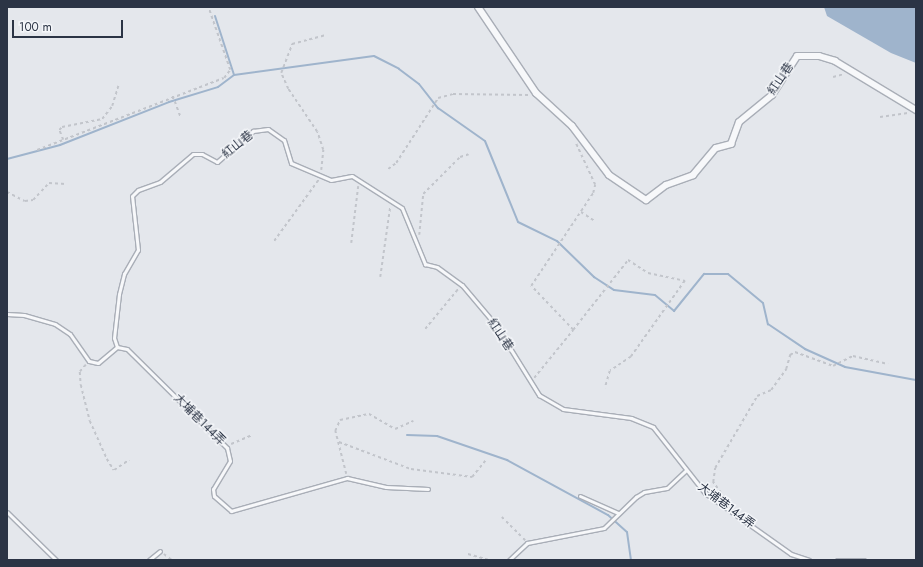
<!DOCTYPE html>
<meta charset="utf-8">
<style>
body{margin:0}
#map{position:relative;width:923px;height:567px;overflow:hidden;background:#e4e7ec;font-family:Jost,"Noto Sans TC",sans-serif}
div>[style]{position:absolute}
[style*='--x']{left:calc(var(--x)*1px);top:calc(var(--y)*1px);width:calc(var(--w)*1px);rotate:calc(var(--a)*1deg)}
.water>*{inset:0;background:#9fb4cc}
.stream>*{height:2px;margin:-1px;padding:0 1px;transform-origin:1px;border-radius:1px;background:#9fb4cc}
.path>*{height:1.5px;margin-top:-0.75px;transform-origin:0;background:repeating-linear-gradient(90deg,#c2c5cb 0 3px,transparent 0 6px)}
.roads{filter:drop-shadow(1px 0 #a9aeb7) drop-shadow(-1px 0 #a9aeb7) drop-shadow(0 1px #a9aeb7) drop-shadow(0 -1px #a9aeb7)}
.service>*{height:3px;margin:-1.5px;padding:0 1.5px;transform-origin:1.5px;border-radius:1.5px;background:#f7f8fa}
.minor>*{height:6px;margin:-3px;padding:0 3px;transform-origin:3px;border-radius:3px;background:#f7f8fa}
span{translate:-50% -50%;white-space:nowrap;text-align:center;line-height:1.15;-webkit-text-stroke:3px #f4f6f9;paint-order:stroke}
.street-label{font-size:12px;color:#2b3445}
.frame{position:absolute;inset:0;border:8px solid #2b3445;pointer-events:none}
.scale{position:absolute;left:12px;top:20px;width:111px;height:18px;box-sizing:border-box;border:2px solid #2b3445;border-top:0;padding-left:5px;font-size:12px;line-height:14px;white-space:nowrap;color:#2b3445;-webkit-text-stroke:3px #f4f6f9;paint-order:stroke}
</style>
<div id="map">
<div class="water">
<i style="clip-path:polygon(824px 7px,916px 7px,916px 63px,891px 53px,827px 16px)"></i>
</div>
<div class="stream">
<i style="--x:215;--y:16;--w:62;--a:72.1"></i>
<i style="--x:7;--y:159;--w:55;--a:-14.8"></i>
<i style="--x:60;--y:145;--w:117;--a:-21.5"></i>
<i style="--x:169;--y:102;--w:51;--a:-17"></i>
<i style="--x:218;--y:87;--w:20;--a:-37"></i>
<i style="--x:234;--y:75;--w:141;--a:-7.7"></i>
<i style="--x:374;--y:56;--w:28;--a:27"></i>
<i style="--x:399;--y:69;--w:25;--a:37"></i>
<i style="--x:419;--y:84;--w:31;--a:52"></i>
<i style="--x:438;--y:108;--w:57;--a:35.1"></i>
<i style="--x:485;--y:141;--w:87;--a:67.8"></i>
<i style="--x:518;--y:222;--w:43;--a:26"></i>
<i style="--x:557;--y:241;--w:52;--a:44.2"></i>
<i style="--x:594;--y:277;--w:24;--a:33"></i>
<i style="--x:614;--y:290;--w:41;--a:7"></i>
<i style="--x:655;--y:295;--w:25;--a:40"></i>
<i style="--x:674;--y:311;--w:48;--a:-51"></i>
<i style="--x:704;--y:274;--w:24;--a:0"></i>
<i style="--x:728;--y:274;--w:45;--a:39.6"></i>
<i style="--x:763;--y:303;--w:22;--a:77"></i>
<i style="--x:768;--y:324;--w:45;--a:34"></i>
<i style="--x:805;--y:349;--w:44;--a:24.2"></i>
<i style="--x:845;--y:367;--w:72;--a:10.4"></i>
<i style="--x:407;--y:435;--w:30;--a:2"></i>
<i style="--x:437;--y:436;--w:74;--a:18.9"></i>
<i style="--x:507;--y:460;--w:115;--a:28.6"></i>
<i style="--x:608;--y:515;--w:25;--a:42"></i>
<i style="--x:627;--y:532;--w:28;--a:82"></i>
</div>
<div class="path">
<i style="--x:833;--y:77;--w:11;--a:-15"></i>
<i style="--x:173;--y:96;--w:23;--a:70"></i>
<i style="--x:880;--y:117;--w:28;--a:-8"></i>
<i style="--x:63;--y:140;--w:11;--a:-112"></i>
<i style="--x:59;--y:130;--w:4;--a:-45"></i>
<i style="--x:62;--y:127;--w:41;--a:-11.3"></i>
<i style="--x:102;--y:119;--w:16;--a:-52"></i>
<i style="--x:112;--y:106;--w:21;--a:-73"></i>
<i style="--x:37;--y:150;--w:200;--a:-21.1"></i>
<i style="--x:224;--y:78;--w:10;--a:-53"></i>
<i style="--x:230;--y:70;--w:67;--a:-109.2"></i>
<i style="--x:388;--y:169;--w:10;--a:-37"></i>
<i style="--x:396;--y:163;--w:77;--a:-57.1"></i>
<i style="--x:438;--y:98;--w:16;--a:-15"></i>
<i style="--x:453;--y:94;--w:77;--a:0.7"></i>
<i style="--x:321;--y:170;--w:20;--a:-84"></i>
<i style="--x:323;--y:150;--w:19;--a:-108"></i>
<i style="--x:317;--y:132;--w:52;--a:-124"></i>
<i style="--x:288;--y:89;--w:17;--a:-114"></i>
<i style="--x:281;--y:73;--w:31;--a:-69"></i>
<i style="--x:292;--y:44;--w:34;--a:-15"></i>
<i style="--x:7;--y:192;--w:20;--a:27"></i>
<i style="--x:25;--y:201;--w:8;--a:-7"></i>
<i style="--x:33;--y:200;--w:23;--a:-47"></i>
<i style="--x:49;--y:183;--w:17;--a:3"></i>
<i style="--x:581;--y:212;--w:17;--a:33"></i>
<i style="--x:419;--y:235;--w:41;--a:-84.4"></i>
<i style="--x:423;--y:194;--w:52;--a:-45"></i>
<i style="--x:460;--y:157;--w:9;--a:-18"></i>
<i style="--x:274;--y:241;--w:77;--a:-54"></i>
<i style="--x:351;--y:243;--w:57;--a:-83"></i>
<i style="--x:380;--y:277;--w:71;--a:-81.9"></i>
<i style="--x:425;--y:329;--w:52;--a:-50.5"></i>
<i style="--x:573;--y:330;--w:89;--a:-51.8"></i>
<i style="--x:628;--y:260;--w:24;--a:33"></i>
<i style="--x:648;--y:273;--w:38;--a:12"></i>
<i style="--x:685;--y:281;--w:93;--a:125.4"></i>
<i style="--x:631;--y:357;--w:25;--a:146"></i>
<i style="--x:610;--y:371;--w:18;--a:106"></i>
<i style="--x:86;--y:365;--w:9;--a:131"></i>
<i style="--x:80;--y:372;--w:13;--a:86"></i>
<i style="--x:81;--y:385;--w:37;--a:76"></i>
<i style="--x:90;--y:421;--w:42;--a:65.9"></i>
<i style="--x:107;--y:459;--w:13;--a:58"></i>
<i style="--x:114;--y:470;--w:18;--a:-34"></i>
<i style="--x:534;--y:378;--w:62;--a:-50.9"></i>
<i style="--x:573;--y:330;--w:61;--a:-133.7"></i>
<i style="--x:531;--y:286;--w:112;--a:-56.3"></i>
<i style="--x:593;--y:193;--w:8;--a:-76"></i>
<i style="--x:595;--y:185;--w:47;--a:-114.9"></i>
<i style="--x:339;--y:442;--w:77;--a:20.6"></i>
<i style="--x:411;--y:469;--w:62;--a:7.5"></i>
<i style="--x:472;--y:477;--w:21;--a:-51"></i>
<i style="--x:231;--y:444;--w:23;--a:-23"></i>
<i style="--x:346;--y:474;--w:44;--a:-104.3"></i>
<i style="--x:335;--y:431;--w:12;--a:-66"></i>
<i style="--x:340;--y:420;--w:30;--a:-12"></i>
<i style="--x:369;--y:414;--w:30;--a:30"></i>
<i style="--x:395;--y:429;--w:20;--a:-24"></i>
<i style="--x:728;--y:503;--w:26;--a:-126"></i>
<i style="--x:713;--y:482;--w:14;--a:-82"></i>
<i style="--x:715;--y:468;--w:83;--a:-59.7"></i>
<i style="--x:757;--y:396;--w:15;--a:-23"></i>
<i style="--x:771;--y:390;--w:26;--a:-54"></i>
<i style="--x:786;--y:369;--w:15;--a:-74"></i>
<i style="--x:790;--y:355;--w:6;--a:-31"></i>
<i style="--x:795;--y:352;--w:40;--a:20.2"></i>
<i style="--x:833;--y:366;--w:22;--a:-27"></i>
<i style="--x:853;--y:356;--w:36;--a:13"></i>
<i style="--x:502;--y:517;--w:33;--a:45"></i>
<i style="--x:164;--y:554;--w:10;--a:37"></i>
<i style="--x:468;--y:554;--w:22;--a:16"></i>
</div>
<div class="roads">
<div class="service">
<i style="--x:7;--y:314;--w:17;--a:3"></i>
<i style="--x:24;--y:315;--w:32;--a:16"></i>
<i style="--x:55;--y:324;--w:18;--a:34"></i>
<i style="--x:70;--y:334;--w:33;--a:55"></i>
<i style="--x:89;--y:361;--w:9;--a:13"></i>
<i style="--x:98;--y:363;--w:25;--a:-40"></i>
<i style="--x:117;--y:347;--w:10;--a:11"></i>
<i style="--x:127;--y:349;--w:141;--a:44.7"></i>
<i style="--x:227;--y:448;--w:13;--a:77"></i>
<i style="--x:230;--y:461;--w:33;--a:121"></i>
<i style="--x:213;--y:489;--w:7;--a:82"></i>
<i style="--x:214;--y:496;--w:23;--a:41"></i>
<i style="--x:231;--y:511;--w:121;--a:-15.9"></i>
<i style="--x:347;--y:478;--w:40;--a:13"></i>
<i style="--x:386;--y:487;--w:42;--a:2.7"></i>
<i style="--x:117;--y:347;--w:9;--a:-108"></i>
<i style="--x:114;--y:338;--w:44;--a:-83.5"></i>
<i style="--x:119;--y:294;--w:21;--a:-76"></i>
<i style="--x:124;--y:274;--w:28;--a:-60"></i>
<i style="--x:138;--y:250;--w:54;--a:-96.3"></i>
<i style="--x:132;--y:196;--w:8;--a:-45"></i>
<i style="--x:138;--y:190;--w:23;--a:-20"></i>
<i style="--x:160;--y:182;--w:43;--a:-40.3"></i>
<i style="--x:193;--y:154;--w:9;--a:0"></i>
<i style="--x:202;--y:154;--w:17;--a:28"></i>
<i style="--x:217;--y:162;--w:48;--a:-40.7"></i>
<i style="--x:253;--y:131;--w:15;--a:-8"></i>
<i style="--x:268;--y:129;--w:19;--a:35"></i>
<i style="--x:284;--y:140;--w:24;--a:73"></i>
<i style="--x:291;--y:163;--w:43;--a:23"></i>
<i style="--x:331;--y:180;--w:21;--a:-11"></i>
<i style="--x:352;--y:176;--w:59;--a:32.6"></i>
<i style="--x:402;--y:208;--w:61;--a:67.7"></i>
<i style="--x:425;--y:264;--w:12;--a:14"></i>
<i style="--x:437;--y:267;--w:31;--a:36"></i>
<i style="--x:462;--y:285;--w:51;--a:49.8"></i>
<i style="--x:495;--y:324;--w:84;--a:58.2"></i>
<i style="--x:539;--y:395;--w:28;--a:30"></i>
<i style="--x:563;--y:409;--w:69;--a:7.5"></i>
<i style="--x:631;--y:418;--w:24;--a:22"></i>
<i style="--x:653;--y:427;--w:84;--a:51.8"></i>
<i style="--x:705;--y:493;--w:105;--a:35.3"></i>
<i style="--x:791;--y:554;--w:19;--a:18"></i>
<i style="--x:580;--y:496;--w:42;--a:24.1"></i>
<i style="--x:7;--y:512;--w:69;--a:44.4"></i>
<i style="--x:149;--y:560;--w:14;--a:-39"></i>
<i style="--x:509;--y:560;--w:25;--a:-43"></i>
<i style="--x:527;--y:543;--w:78;--a:-11"></i>
<i style="--x:604;--y:528;--w:45;--a:-44.1"></i>
<i style="--x:636;--y:497;--w:9;--a:-32"></i>
<i style="--x:644;--y:492;--w:23;--a:-10"></i>
<i style="--x:667;--y:488;--w:25;--a:-43"></i>
<i style="--x:837;--y:560;--w:27;--a:0"></i>
</div>
<div class="minor">
<i style="--x:478;--y:7;--w:104;--a:56"></i>
<i style="--x:536;--y:93;--w:49;--a:42.5"></i>
<i style="--x:572;--y:126;--w:61;--a:52.9"></i>
<i style="--x:609;--y:175;--w:45;--a:34"></i>
<i style="--x:646;--y:200;--w:25;--a:-37"></i>
<i style="--x:666;--y:185;--w:29;--a:-20"></i>
<i style="--x:693;--y:175;--w:35;--a:-50"></i>
<i style="--x:716;--y:148;--w:16;--a:-15"></i>
<i style="--x:731;--y:144;--w:23;--a:-70"></i>
<i style="--x:739;--y:122;--w:43;--a:-39.3"></i>
<i style="--x:772;--y:95;--w:46;--a:-57.3"></i>
<i style="--x:797;--y:56;--w:22;--a:0"></i>
<i style="--x:819;--y:56;--w:17;--a:17"></i>
<i style="--x:835;--y:61;--w:95;--a:31.2"></i>
</div>
</div>
<div class="street-label">
<span style="left:781px;top:79px;rotate:-56deg">紅山巷</span>
<span style="left:238px;top:145px;rotate:-39deg">紅山巷</span>
<span style="left:500px;top:335px;rotate:56deg">紅山巷</span>
<span style="left:199px;top:420px;rotate:45deg">大埔巷144弄</span>
<span style="left:726px;top:506px;rotate:37deg">大埔巷144弄</span>
</div>
<div class="frame"></div>
<div class="scale">100 m</div>
</div>
